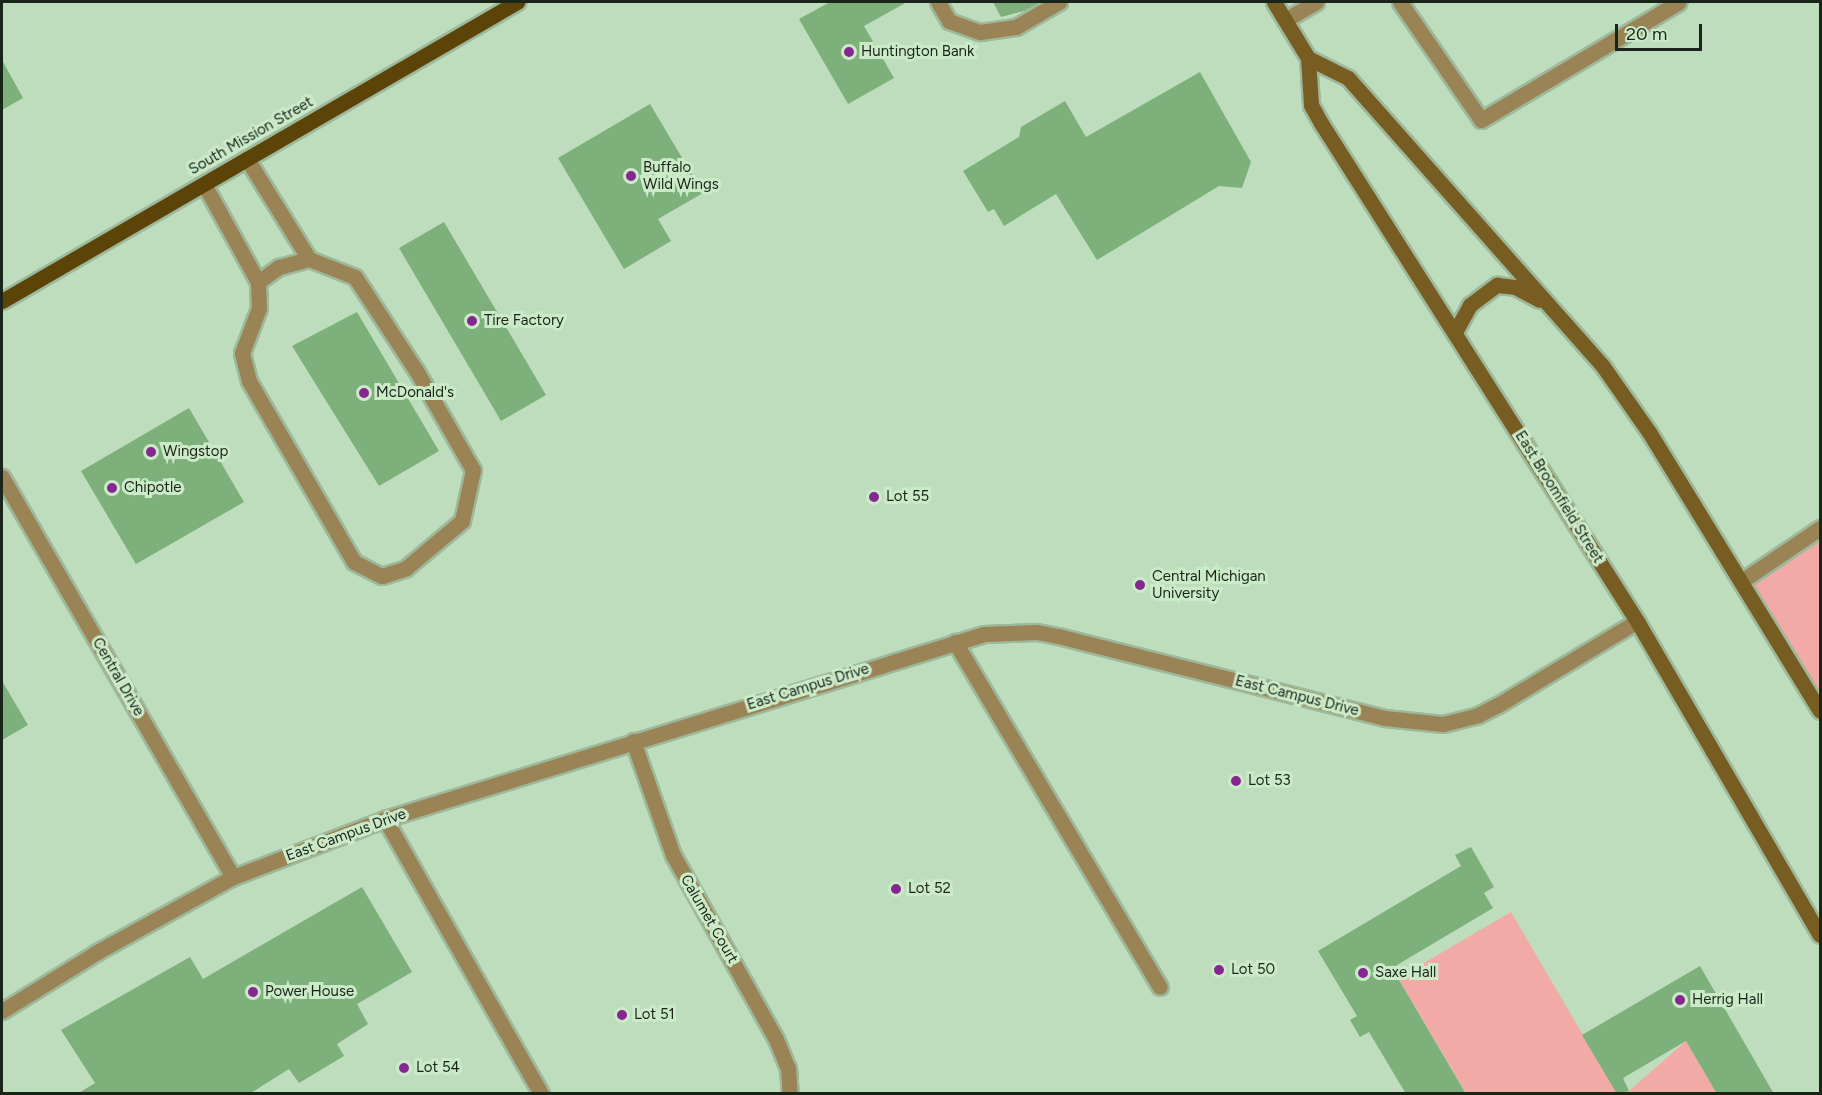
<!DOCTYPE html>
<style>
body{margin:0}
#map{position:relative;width:1822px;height:1095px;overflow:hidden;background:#beddbc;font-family:Figtree,sans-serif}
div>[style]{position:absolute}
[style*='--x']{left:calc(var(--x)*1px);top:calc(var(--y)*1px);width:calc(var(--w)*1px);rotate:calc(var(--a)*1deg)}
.green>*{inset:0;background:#f2aaa6}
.building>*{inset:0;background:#7db07b}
.roads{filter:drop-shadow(2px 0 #9db89b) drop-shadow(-2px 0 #9db89b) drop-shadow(0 2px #9db89b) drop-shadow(0 -2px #9db89b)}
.service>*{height:15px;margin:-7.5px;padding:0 7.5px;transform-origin:7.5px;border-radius:7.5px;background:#9a8355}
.minor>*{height:15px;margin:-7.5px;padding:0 7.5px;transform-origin:7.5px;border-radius:7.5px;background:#9a8355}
.tertiary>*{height:15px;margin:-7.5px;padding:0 7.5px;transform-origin:7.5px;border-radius:7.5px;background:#9a8355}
.secondary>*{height:15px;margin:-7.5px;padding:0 7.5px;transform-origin:7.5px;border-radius:7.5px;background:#785d22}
.primary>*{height:15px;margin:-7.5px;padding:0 7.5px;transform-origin:7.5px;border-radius:7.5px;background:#5c4408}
.dots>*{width:16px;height:16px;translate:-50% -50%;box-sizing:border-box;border:3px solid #cbeac8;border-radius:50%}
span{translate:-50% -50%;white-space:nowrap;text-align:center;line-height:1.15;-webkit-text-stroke:6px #cbeac8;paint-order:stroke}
.poi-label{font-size:15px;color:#1a2519}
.left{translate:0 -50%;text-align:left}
.street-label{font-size:15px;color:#1a2519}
.frame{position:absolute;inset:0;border:3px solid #1a2519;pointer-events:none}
.scale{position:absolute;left:1615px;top:24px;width:87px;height:27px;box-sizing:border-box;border:3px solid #1a2519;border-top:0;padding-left:8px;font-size:18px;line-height:21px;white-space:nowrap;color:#1a2519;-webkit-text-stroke:4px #cbeac8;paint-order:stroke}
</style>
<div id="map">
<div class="green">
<i style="clip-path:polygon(1820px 528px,1820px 711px,1743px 580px)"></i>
<i style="clip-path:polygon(1511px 912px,1617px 1093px,1466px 1093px,1398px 978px)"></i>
<i style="clip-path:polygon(1686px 1041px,1717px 1094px,1622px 1094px,1629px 1091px)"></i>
</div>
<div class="building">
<i style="clip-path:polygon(830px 2px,907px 2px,864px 26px,894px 78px,848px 104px,799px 19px)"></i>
<i style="clip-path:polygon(993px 2px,1041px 2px,1024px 11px,1001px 17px)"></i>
<i style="clip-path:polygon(2px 60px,23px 98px,2px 110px)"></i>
<i style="clip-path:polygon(1200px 72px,1251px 162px,1242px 188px,1219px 186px,1097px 260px,1056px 194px,1004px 226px,994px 209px,988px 212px,963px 171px,1019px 137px,1021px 127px,1065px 101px,1086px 137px)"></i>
<i style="clip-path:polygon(650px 104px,703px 193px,658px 219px,671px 241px,624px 269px,558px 158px)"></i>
<i style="clip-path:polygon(444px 222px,546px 395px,501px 421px,399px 248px)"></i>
<i style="clip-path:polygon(357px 312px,439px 451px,379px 486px,292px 346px)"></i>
<i style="clip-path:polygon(189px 408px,244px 502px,136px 564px,81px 471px)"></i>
<i style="clip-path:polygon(2px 681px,28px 725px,2px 740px)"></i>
<i style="clip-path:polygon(1471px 847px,1494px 887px,1484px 893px,1493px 908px,1392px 968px,1466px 1094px,1406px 1094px,1369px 1032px,1360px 1037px,1350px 1020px,1357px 1016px,1318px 951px,1461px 866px,1455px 855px)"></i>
<i style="clip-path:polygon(362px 887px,412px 972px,357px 1004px,368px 1024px,337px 1044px,344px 1056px,299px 1083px,289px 1069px,249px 1094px,77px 1094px,95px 1083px,61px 1030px,190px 957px,203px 979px)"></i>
<i style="clip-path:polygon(1700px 966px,1774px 1094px,1717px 1094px,1686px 1041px,1623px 1078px,1629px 1091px,1617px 1094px,1582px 1035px)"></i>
</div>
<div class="roads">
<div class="service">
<i style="--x:938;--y:2;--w:22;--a:60"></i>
<i style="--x:949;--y:21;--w:33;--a:20"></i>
<i style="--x:980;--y:32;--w:36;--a:-8"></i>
<i style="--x:1016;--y:27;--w:50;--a:-30.2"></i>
<i style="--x:1400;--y:2;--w:143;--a:55.5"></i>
<i style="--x:1481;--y:120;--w:230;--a:-30.8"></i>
<i style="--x:1285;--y:20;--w:36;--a:-30"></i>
<i style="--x:204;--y:184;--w:112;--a:61.1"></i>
<i style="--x:258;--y:282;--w:26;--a:88"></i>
<i style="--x:259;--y:308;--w:48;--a:110.7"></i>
<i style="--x:242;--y:353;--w:29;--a:76"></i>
<i style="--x:249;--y:381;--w:209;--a:59.9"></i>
<i style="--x:354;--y:562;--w:31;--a:27"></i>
<i style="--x:382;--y:576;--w:25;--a:-18"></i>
<i style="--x:406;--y:568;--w:73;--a:-40"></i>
<i style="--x:462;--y:521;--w:52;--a:-77.8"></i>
<i style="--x:473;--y:470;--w:113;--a:-119.7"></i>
<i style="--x:417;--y:372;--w:113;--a:-123.1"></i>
<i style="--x:355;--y:277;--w:49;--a:-158.6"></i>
<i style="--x:309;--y:259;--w:118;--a:-121.8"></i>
<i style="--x:258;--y:282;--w:26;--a:-36"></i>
<i style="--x:279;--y:267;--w:31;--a:-15"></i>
<i style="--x:955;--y:642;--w:401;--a:59.3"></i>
<i style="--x:385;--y:819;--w:316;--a:60.4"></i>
</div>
<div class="minor">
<i style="--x:2;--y:477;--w:462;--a:60"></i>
<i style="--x:1743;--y:580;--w:93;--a:-34"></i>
<i style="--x:633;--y:741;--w:121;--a:70.7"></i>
<i style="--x:673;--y:855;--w:211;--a:60.8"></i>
<i style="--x:776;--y:1039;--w:31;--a:68"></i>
<i style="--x:788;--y:1068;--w:26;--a:86"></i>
</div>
<div class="tertiary">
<i style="--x:2;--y:1011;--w:112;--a:-31.8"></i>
<i style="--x:97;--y:952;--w:155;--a:-28.9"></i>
<i style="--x:233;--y:877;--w:163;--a:-20.9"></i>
<i style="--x:385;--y:819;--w:627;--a:-17.16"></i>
<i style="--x:984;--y:634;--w:53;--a:-2.2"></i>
<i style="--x:1037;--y:632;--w:21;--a:11"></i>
<i style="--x:1058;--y:636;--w:337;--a:14.1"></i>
<i style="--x:1385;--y:718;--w:58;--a:5.9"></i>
<i style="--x:1443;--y:724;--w:36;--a:-14"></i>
<i style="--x:1478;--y:715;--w:22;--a:-27"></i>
<i style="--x:1498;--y:705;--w:162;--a:-31.1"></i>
</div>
<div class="secondary">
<i style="--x:1274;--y:2;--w:66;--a:58.7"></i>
<i style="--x:1308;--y:58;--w:47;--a:86.3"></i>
<i style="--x:1311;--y:105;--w:21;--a:61"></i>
<i style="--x:1321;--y:123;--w:590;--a:57.6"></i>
<i style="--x:1637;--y:621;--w:363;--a:59.8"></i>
<i style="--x:1308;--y:58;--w:45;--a:26.6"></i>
<i style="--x:1348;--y:78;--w:383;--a:48.5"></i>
<i style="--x:1602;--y:365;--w:82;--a:55"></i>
<i style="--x:1649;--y:432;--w:327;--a:58.5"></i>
<i style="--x:1455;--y:332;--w:31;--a:-61"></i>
<i style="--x:1470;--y:305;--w:34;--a:-37"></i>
<i style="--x:1497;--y:285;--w:18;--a:6"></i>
<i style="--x:1515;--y:287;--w:27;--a:28"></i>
</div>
<div class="primary">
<i style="--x:2;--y:301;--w:596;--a:-30.14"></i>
</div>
</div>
<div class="dots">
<i style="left:849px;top:52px;background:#862791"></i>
<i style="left:631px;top:176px;background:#862791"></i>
<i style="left:472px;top:321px;background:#862791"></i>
<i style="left:364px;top:393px;background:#862791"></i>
<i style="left:151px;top:452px;background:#862791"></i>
<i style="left:112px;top:488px;background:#862791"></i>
<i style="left:874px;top:497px;background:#862791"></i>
<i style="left:1140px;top:585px;background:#862791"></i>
<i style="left:1236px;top:781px;background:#862791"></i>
<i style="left:896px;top:889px;background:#862791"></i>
<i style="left:1219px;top:970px;background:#862791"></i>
<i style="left:1363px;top:973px;background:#862791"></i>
<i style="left:253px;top:992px;background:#862791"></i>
<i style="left:1680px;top:1000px;background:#862791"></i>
<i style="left:622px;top:1015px;background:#862791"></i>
<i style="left:404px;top:1068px;background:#862791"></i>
</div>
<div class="poi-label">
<span class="left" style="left:861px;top:52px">Huntington Bank</span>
<span class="left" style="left:643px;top:176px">Buffalo<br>Wild Wings</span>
<span class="left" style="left:484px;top:321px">Tire Factory</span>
<span class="left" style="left:376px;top:393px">McDonald's</span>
<span class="left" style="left:163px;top:452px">Wingstop</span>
<span class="left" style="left:124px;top:488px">Chipotle</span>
<span class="left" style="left:886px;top:497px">Lot 55</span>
<span class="left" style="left:1152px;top:585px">Central Michigan<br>University</span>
<span class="left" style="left:1248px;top:781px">Lot 53</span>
<span class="left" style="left:908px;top:889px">Lot 52</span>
<span class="left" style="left:1231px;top:970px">Lot 50</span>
<span class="left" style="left:1375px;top:973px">Saxe Hall</span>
<span class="left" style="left:265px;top:992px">Power House</span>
<span class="left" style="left:1692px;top:1000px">Herrig Hall</span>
<span class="left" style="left:634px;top:1015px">Lot 51</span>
<span class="left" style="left:416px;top:1068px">Lot 54</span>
</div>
<div class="street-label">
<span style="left:251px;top:136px;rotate:-30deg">South Mission Street</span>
<span style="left:1559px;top:497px;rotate:58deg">East Broomfield Street</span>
<span style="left:118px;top:677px;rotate:60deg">Central Drive</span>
<span style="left:808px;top:687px;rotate:-17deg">East Campus Drive</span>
<span style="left:1297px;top:696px;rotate:14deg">East Campus Drive</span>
<span style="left:346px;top:835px;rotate:-20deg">East Campus Drive</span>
<span style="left:709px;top:919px;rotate:60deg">Calumet Court</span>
</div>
<div class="frame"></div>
<div class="scale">20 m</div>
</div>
